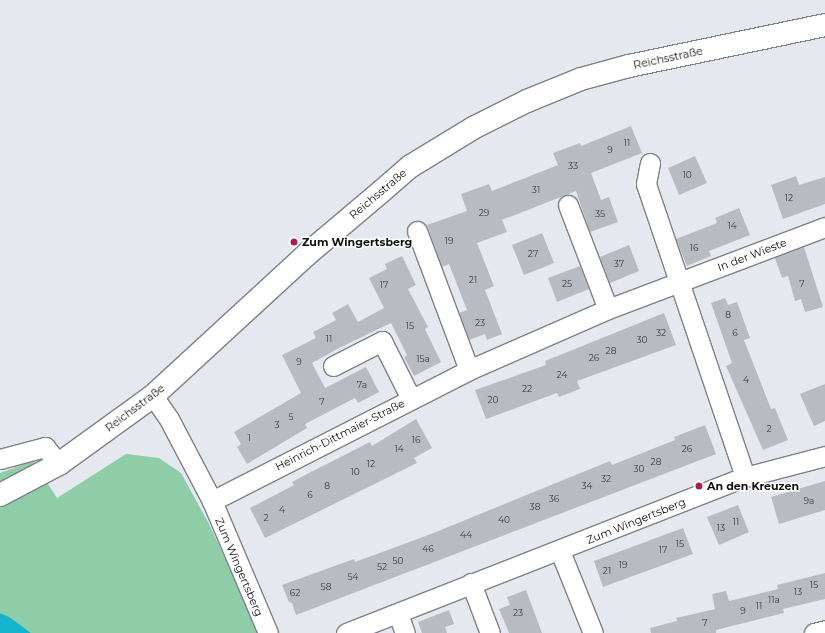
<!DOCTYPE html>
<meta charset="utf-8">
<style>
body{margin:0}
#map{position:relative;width:825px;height:633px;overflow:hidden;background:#e5e9ef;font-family:Montserrat,sans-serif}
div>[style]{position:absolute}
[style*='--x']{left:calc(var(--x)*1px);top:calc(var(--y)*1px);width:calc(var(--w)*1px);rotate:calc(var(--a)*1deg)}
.green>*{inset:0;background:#8ecda8}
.water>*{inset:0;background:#12b5cb}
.building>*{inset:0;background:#b8bbc2}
.roads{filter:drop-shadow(1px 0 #7e8187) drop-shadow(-1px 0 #7e8187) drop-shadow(0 1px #7e8187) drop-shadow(0 -1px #7e8187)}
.minor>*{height:19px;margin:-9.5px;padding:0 9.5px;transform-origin:9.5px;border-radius:9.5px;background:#fff}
.major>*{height:22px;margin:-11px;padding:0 11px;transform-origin:11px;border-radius:11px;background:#fff}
.dots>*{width:11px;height:11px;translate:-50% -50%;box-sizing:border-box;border:2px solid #fff;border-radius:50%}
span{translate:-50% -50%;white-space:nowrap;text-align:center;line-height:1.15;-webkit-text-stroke:3px #fff;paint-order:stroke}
.number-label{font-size:9px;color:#383a3d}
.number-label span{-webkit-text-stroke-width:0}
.street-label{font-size:11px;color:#0e0f11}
.poi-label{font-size:11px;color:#0e0f11;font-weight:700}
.left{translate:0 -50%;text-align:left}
</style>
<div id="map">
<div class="green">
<i style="clip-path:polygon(126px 454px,159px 458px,181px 473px,209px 524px,260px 633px,31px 633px,0 613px,0 473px,33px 461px,57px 498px)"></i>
</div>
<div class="water">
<i style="clip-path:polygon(0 613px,9px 617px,31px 633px,0 633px)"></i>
</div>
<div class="building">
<i style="clip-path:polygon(631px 126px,642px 153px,591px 173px,601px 200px,609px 197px,618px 222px,590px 232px,576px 191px,502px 220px,507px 232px,477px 243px,494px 286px,485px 290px,502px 334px,487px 340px,485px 334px,469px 340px,459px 313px,467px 310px,449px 264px,442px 267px,427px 225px,467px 211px,461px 194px,489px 184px,492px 191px,558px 165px,553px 153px,580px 143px,581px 146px)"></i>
<i style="clip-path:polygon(695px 156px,707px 183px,679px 195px,668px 168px)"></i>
<i style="clip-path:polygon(796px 176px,799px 185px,825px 177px,825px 204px,783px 219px,771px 185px)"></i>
<i style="clip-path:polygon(739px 208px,750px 235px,709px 251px,711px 256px,687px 266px,676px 239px,717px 223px,715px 218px)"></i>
<i style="clip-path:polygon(542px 233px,554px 263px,524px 275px,512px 245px)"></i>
<i style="clip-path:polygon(629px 245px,639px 271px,610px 283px,600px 257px)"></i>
<i style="clip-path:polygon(804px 247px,823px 307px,805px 312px,801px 299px,795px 301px,788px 276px,782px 278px,775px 258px)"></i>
<i style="clip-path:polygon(402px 256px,416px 285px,408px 289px,428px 327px,425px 329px,441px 362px,414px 376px,404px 357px,407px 355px,391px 323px,341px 347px,312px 363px,325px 388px,366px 367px,379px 392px,358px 403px,355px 398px,305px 424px,307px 428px,247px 464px,237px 447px,241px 444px,234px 432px,301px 393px,282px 355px,316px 338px,313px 332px,336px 320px,332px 313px,348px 304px,358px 322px,384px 308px,369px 278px,387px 269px,385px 264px)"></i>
<i style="clip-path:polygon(580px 266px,589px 289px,557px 302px,548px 278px)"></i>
<i style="clip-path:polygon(725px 298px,728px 305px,737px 302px,750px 338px,744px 340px,771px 409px,775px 408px,788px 440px,763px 450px,726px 366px,732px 363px,711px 303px)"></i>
<i style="clip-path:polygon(664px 313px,676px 345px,577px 381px,580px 389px,559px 397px,557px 393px,486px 419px,475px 390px,546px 365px,545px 361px)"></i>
<i style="clip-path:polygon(825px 384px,825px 421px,814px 426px,800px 394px)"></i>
<i style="clip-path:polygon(416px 419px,432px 448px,414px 458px,417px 463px,265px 538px,250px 508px,294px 485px,292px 482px,309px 473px,370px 442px,372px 446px)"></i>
<i style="clip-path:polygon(705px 425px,716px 454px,296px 615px,292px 603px,289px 602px,282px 585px,354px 559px,355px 562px,431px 534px,610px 461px,612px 465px,675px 440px,674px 437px)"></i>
<i style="clip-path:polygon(825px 481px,825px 510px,779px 524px,771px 497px)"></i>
<i style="clip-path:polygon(738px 505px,749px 532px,719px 545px,707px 517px)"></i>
<i style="clip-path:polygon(683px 528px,693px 554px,603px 587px,594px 561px)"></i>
<i style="clip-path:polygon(825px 573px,825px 599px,783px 609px,784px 613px,716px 630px,716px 633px,651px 633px,650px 628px,677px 621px,676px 618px,715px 609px,712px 594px,726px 591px,729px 601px,778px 589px,777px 585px)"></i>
<i style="clip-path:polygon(526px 590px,542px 633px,509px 633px,499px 609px,510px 605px,507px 597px)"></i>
<i style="clip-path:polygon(449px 610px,454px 624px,445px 627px,447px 633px,422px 633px,418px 622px)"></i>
</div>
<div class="roads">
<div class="minor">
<i style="--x:650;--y:163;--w:21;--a:101"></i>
<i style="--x:646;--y:184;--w:309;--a:71.3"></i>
<i style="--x:568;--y:205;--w:111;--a:69"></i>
<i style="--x:417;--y:231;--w:148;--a:69.5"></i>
<i style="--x:333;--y:366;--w:55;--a:-27"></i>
<i style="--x:382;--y:341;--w:65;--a:63.4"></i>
<i style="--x:153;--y:396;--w:28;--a:55"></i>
<i style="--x:169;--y:419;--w:93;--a:62.3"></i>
<i style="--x:212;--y:501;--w:143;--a:67"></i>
<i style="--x:0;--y:459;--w:47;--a:-14.9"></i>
<i style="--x:45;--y:447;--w:22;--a:51"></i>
<i style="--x:212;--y:501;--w:288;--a:-27"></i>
<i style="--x:469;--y:370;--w:152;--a:-23.7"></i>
<i style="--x:608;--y:309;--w:232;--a:-20.7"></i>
<i style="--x:560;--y:551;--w:88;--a:68.1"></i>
<i style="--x:471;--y:583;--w:53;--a:69.2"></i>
<i style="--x:398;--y:614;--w:20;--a:70"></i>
<i style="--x:346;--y:633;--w:428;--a:-21.4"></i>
<i style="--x:745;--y:477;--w:83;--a:-14.7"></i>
<i style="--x:814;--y:633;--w:11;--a:-15"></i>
</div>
<div class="major">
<i style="--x:0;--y:495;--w:67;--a:-27.7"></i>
<i style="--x:59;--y:464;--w:116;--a:-35.9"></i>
<i style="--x:153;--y:396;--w:207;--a:-42.6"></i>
<i style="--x:305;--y:256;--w:102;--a:-40.2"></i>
<i style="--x:383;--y:190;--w:37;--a:-41"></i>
<i style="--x:411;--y:166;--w:75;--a:-31.4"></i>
<i style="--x:475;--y:127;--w:58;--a:-26.6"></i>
<i style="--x:527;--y:101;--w:58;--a:-22.2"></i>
<i style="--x:581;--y:79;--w:50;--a:-15.2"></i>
<i style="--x:629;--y:66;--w:200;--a:-11.8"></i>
</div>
</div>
<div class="dots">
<i style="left:294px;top:242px;background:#ac1c53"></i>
<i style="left:699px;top:486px;background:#ac1c53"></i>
</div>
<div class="number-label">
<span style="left:627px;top:143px">11</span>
<span style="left:610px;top:150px">9</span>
<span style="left:573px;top:166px">33</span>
<span style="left:687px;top:175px">10</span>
<span style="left:536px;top:190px">31</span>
<span style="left:789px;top:198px">12</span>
<span style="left:484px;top:213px">29</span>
<span style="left:600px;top:214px">35</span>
<span style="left:732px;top:226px">14</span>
<span style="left:449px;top:241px">19</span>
<span style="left:694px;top:248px">16</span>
<span style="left:533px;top:254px">27</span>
<span style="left:619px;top:264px">37</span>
<span style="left:473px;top:280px">21</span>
<span style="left:567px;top:284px">25</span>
<span style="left:802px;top:284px">7</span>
<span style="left:384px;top:285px">17</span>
<span style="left:728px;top:315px">8</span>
<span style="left:480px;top:323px">23</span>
<span style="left:410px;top:326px">15</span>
<span style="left:661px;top:333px">32</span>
<span style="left:735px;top:333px">6</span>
<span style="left:329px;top:339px">11</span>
<span style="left:642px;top:340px">30</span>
<span style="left:611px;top:351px">28</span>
<span style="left:594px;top:358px">26</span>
<span style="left:423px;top:359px">15a</span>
<span style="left:299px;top:362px">9</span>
<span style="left:562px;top:375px">24</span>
<span style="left:746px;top:380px">4</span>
<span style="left:362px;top:385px">7a</span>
<span style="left:527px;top:389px">22</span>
<span style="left:493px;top:400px">20</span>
<span style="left:322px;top:402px">7</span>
<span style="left:291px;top:417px">5</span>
<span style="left:277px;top:425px">3</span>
<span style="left:769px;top:429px">2</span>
<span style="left:249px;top:438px">1</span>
<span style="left:416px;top:440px">16</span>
<span style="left:399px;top:449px">14</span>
<span style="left:687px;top:449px">26</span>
<span style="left:656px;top:462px">28</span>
<span style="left:371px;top:464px">12</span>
<span style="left:639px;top:469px">30</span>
<span style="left:355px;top:472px">10</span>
<span style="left:606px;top:479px">32</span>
<span style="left:327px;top:486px">8</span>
<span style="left:587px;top:486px">34</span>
<span style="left:310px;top:495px">6</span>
<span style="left:554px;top:499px">36</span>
<span style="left:809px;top:501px">9a</span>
<span style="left:535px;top:507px">38</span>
<span style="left:282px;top:510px">4</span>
<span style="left:266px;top:518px">2</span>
<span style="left:504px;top:520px">40</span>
<span style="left:736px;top:522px">11</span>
<span style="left:721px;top:528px">13</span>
<span style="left:466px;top:535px">44</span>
<span style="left:680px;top:544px">15</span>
<span style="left:428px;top:549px">46</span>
<span style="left:663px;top:550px">17</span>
<span style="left:398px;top:561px">50</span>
<span style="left:623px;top:565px">19</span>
<span style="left:382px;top:567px">52</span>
<span style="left:607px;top:571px">21</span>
<span style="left:353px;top:577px">54</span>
<span style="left:814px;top:585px">15</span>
<span style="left:326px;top:587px">58</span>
<span style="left:798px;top:592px">13</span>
<span style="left:295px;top:593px">62</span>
<span style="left:774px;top:600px">11a</span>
<span style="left:759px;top:606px">11</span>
<span style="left:743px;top:611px">9</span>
<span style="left:518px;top:613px">23</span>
<span style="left:705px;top:623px">7</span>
</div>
<div class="street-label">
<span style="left:668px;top:58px;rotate:-12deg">Reichsstraße</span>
<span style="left:378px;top:194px;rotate:-40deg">Reichsstraße</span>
<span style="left:752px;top:255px;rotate:-21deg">In der Wieste</span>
<span style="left:135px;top:408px;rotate:-37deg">Reichsstraße</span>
<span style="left:340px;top:435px;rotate:-27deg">Heinrich-Dittmaier-Straße</span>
<span style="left:636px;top:521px;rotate:-22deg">Zum Wingertsberg</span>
<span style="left:239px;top:567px;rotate:67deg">Zum Wingertsberg</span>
</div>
<div class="poi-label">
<span class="left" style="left:302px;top:242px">Zum Wingertsberg</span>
<span class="left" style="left:707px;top:486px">An den Kreuzen</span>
</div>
</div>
